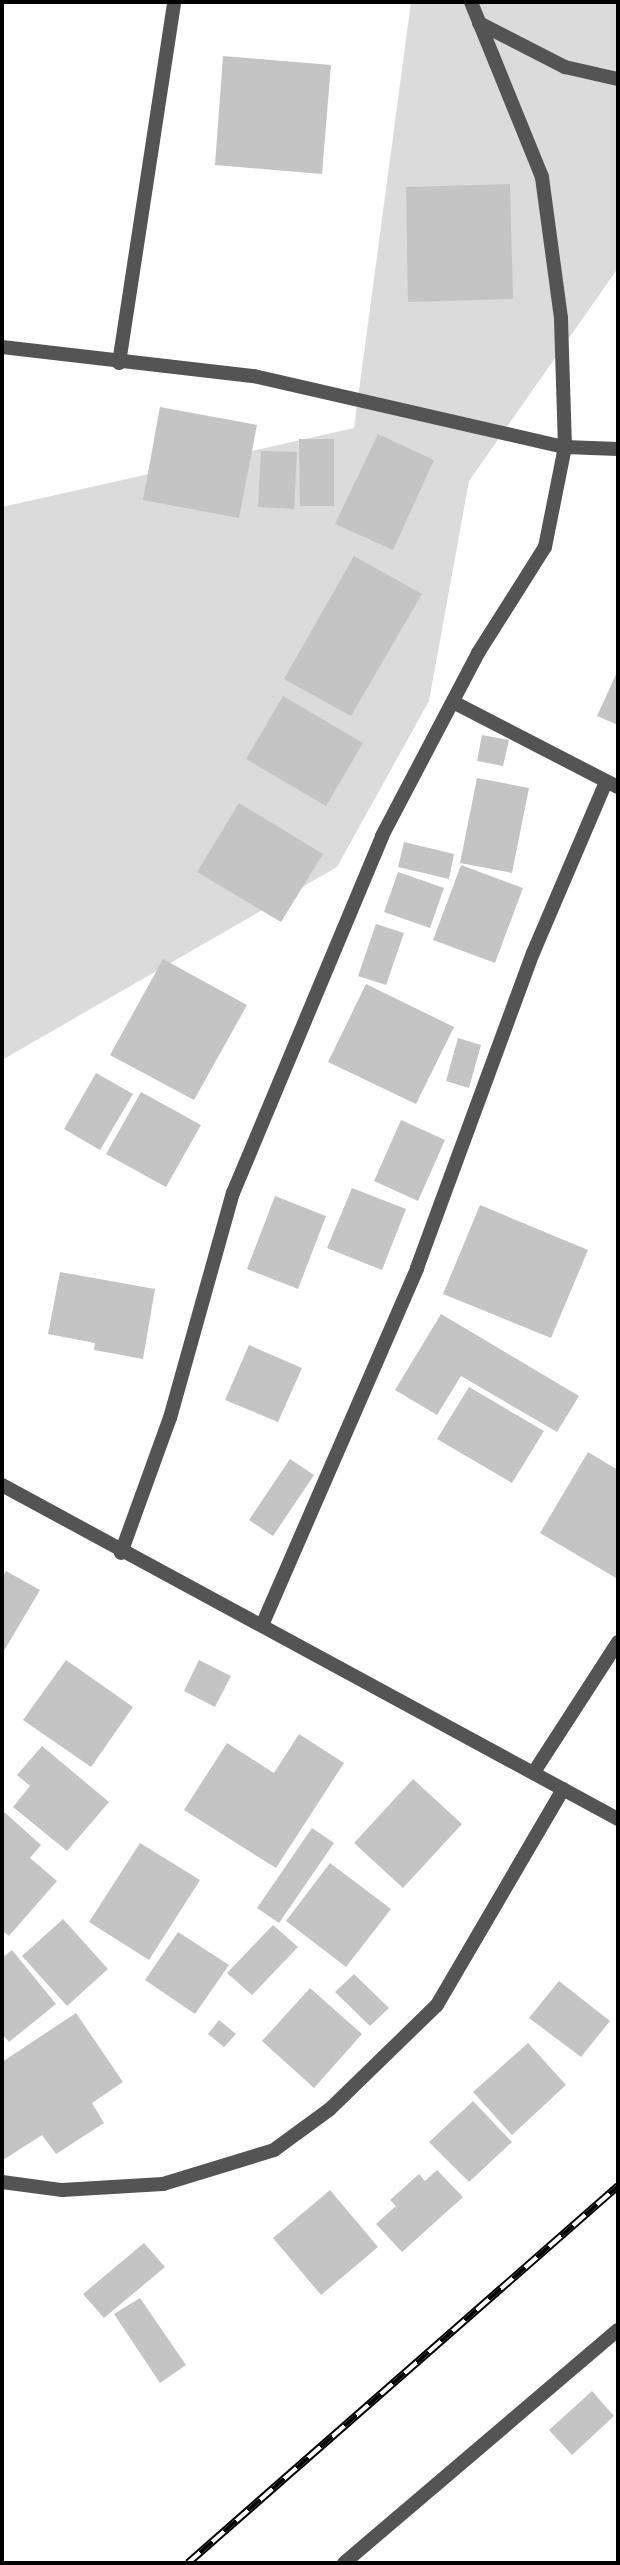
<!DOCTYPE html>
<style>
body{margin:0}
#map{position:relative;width:620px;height:2565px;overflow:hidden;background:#fff;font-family:Arial,sans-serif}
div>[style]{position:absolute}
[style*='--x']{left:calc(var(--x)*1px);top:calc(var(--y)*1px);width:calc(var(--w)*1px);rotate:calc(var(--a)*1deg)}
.green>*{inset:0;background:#dbdbdb}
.building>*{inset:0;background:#c4c4c4}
.minor>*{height:14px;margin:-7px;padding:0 7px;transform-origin:7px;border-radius:7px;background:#545454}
.tertiary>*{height:14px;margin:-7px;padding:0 7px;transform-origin:7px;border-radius:7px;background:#545454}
.rail>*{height:8px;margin-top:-4px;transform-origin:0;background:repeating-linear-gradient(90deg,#fff 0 16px,#000 0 32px);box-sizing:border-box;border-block:2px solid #000}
span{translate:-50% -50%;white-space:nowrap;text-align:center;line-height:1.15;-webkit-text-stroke:5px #fff;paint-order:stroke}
.frame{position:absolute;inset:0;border:4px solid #000;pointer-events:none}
</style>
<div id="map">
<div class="green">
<i style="clip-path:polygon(411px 2px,618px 2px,618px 268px,469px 481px,429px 701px,337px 867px,2px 1060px,2px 507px,354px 428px)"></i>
</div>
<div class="building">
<i style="clip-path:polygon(223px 56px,331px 65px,322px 174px,215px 165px)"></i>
<i style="clip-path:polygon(510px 184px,513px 299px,408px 302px,406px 187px)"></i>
<i style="clip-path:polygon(160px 407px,257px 425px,239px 518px,143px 500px)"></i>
<i style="clip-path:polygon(378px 434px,434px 460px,393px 550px,335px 524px)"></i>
<i style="clip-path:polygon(299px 439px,334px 439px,334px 506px,300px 506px)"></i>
<i style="clip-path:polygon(261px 451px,297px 452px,294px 509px,258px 507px)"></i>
<i style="clip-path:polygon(354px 556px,422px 594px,351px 716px,284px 679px)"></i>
<i style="clip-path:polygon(618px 670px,618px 725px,597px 716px)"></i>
<i style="clip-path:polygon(283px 696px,363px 743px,326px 806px,246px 759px)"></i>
<i style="clip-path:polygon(482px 735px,509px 740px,503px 766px,477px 761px)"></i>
<i style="clip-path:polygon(477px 778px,529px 788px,512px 873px,460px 863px)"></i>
<i style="clip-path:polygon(239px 803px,323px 854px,281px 922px,197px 872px)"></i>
<i style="clip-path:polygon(404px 842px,454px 854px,449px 879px,398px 867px)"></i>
<i style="clip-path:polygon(461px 865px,523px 888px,495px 963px,433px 940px)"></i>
<i style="clip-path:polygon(398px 872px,444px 888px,430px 928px,384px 912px)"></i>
<i style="clip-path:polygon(376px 924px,404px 933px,386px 985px,358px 976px)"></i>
<i style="clip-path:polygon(163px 959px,247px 1005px,194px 1100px,110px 1055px)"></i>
<i style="clip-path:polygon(366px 984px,454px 1027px,416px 1104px,328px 1062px)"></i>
<i style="clip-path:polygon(458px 1038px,481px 1045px,469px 1088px,446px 1081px)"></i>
<i style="clip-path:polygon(96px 1073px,133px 1094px,100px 1150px,64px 1129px)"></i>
<i style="clip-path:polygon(141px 1092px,201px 1125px,166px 1187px,106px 1154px)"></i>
<i style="clip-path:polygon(401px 1120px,445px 1140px,418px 1201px,374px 1181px)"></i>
<i style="clip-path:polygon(352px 1188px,406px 1209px,382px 1270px,327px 1248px)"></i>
<i style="clip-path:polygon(275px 1196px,326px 1216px,298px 1289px,247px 1269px)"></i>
<i style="clip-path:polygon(480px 1205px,588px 1250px,551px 1338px,443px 1294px)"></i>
<i style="clip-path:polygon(60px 1272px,155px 1289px,143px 1359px,94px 1350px,95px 1343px,48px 1334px)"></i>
<i style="clip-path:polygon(441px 1314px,579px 1396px,557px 1432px,461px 1376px,437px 1415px,395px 1390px)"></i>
<i style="clip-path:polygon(249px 1345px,302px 1368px,278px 1422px,225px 1400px)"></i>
<i style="clip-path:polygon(469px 1387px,544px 1431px,512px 1483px,437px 1439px)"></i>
<i style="clip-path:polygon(588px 1452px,618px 1470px,616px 1578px,540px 1533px)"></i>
<i style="clip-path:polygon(290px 1459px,314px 1475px,273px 1536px,249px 1520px)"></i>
<i style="clip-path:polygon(6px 1571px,40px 1590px,2px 1654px,2px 1578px)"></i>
<i style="clip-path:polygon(66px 1660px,133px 1707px,91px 1767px,23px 1720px)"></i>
<i style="clip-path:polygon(199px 1660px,231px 1676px,215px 1707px,184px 1691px)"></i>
<i style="clip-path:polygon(299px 1734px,344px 1763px,276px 1868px,184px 1810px,227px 1743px,274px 1773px)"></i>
<i style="clip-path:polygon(42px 1746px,109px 1802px,67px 1851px,13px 1807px,30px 1786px,17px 1775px)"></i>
<i style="clip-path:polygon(413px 1779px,462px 1824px,403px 1888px,354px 1843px)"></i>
<i style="clip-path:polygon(2px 1810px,41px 1845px,30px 1858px,57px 1881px,9px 1936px,2px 1930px)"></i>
<i style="clip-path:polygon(312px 1828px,334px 1843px,279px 1923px,257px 1908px)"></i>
<i style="clip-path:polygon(140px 1843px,200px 1880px,149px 1960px,89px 1922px)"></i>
<i style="clip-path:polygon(330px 1863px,391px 1909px,346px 1967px,286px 1921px)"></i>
<i style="clip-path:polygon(63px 1919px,108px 1969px,67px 2006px,22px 1956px)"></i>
<i style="clip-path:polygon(273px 1925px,298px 1947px,252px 1995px,227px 1973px)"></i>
<i style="clip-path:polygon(178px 1932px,229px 1965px,195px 2014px,145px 1980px)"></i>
<i style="clip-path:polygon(12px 1950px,56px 2004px,9px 2042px,2px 2034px,2px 1958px)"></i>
<i style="clip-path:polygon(354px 1974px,389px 2008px,370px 2026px,335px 1992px)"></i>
<i style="clip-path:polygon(559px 1981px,610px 2021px,581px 2057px,529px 2018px)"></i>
<i style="clip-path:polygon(310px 1988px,362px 2034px,314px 2088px,262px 2041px)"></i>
<i style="clip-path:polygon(76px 2013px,123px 2082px,92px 2103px,104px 2123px,56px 2154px,42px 2135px,3px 2160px,2px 2062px)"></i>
<i style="clip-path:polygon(219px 2020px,236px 2034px,224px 2047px,208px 2034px)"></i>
<i style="clip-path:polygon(528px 2043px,566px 2085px,512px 2135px,473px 2092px)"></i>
<i style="clip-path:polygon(473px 2101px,512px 2142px,469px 2182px,429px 2142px)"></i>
<i style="clip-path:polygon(437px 2170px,463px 2197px,402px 2252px,376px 2224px,396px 2206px,390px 2200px,419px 2174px,425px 2181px)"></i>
<i style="clip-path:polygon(330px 2190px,378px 2247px,321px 2295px,273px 2238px)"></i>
<i style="clip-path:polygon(144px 2243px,165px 2267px,104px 2318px,83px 2294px)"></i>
<i style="clip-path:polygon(140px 2298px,186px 2365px,160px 2383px,114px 2314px)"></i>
<i style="clip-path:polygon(592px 2391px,614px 2416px,572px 2455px,549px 2430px)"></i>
</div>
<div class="minor">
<i style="--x:479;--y:23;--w:97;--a:27.1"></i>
<i style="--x:565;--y:67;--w:54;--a:12.8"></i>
<i style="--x:2;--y:347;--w:254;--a:6.6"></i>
<i style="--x:254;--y:376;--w:319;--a:12.9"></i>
<i style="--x:565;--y:447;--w:53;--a:2.2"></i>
<i style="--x:119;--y:363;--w:365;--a:-81.3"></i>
<i style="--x:453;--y:702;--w:186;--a:27.3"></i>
<i style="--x:121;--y:1553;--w:144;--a:-70.1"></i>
<i style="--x:170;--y:1418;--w:234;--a:-74.4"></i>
<i style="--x:233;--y:1193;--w:387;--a:-67.3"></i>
<i style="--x:382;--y:836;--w:207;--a:-62.3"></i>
<i style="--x:478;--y:653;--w:125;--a:-57.7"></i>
<i style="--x:545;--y:547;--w:102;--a:-78.7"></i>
<i style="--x:565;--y:447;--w:129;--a:-91.8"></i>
<i style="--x:561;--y:318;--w:142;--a:-97.7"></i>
<i style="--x:542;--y:177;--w:189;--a:-112.1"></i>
<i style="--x:263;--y:1623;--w:387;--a:-66.5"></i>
<i style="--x:417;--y:1268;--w:336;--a:-69.8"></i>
<i style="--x:533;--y:953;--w:186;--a:-66.9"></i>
<i style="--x:534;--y:1772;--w:155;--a:-57.1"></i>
<i style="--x:2;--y:2182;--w:61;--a:7.6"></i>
<i style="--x:62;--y:2190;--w:101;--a:-3.4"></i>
<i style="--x:163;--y:2184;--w:116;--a:-17"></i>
<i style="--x:274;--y:2150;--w:69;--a:-36.2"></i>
<i style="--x:330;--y:2109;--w:149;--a:-44.2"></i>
<i style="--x:437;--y:2005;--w:250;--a:-59.7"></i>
<i style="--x:344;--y:2563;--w:360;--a:-40.4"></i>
</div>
<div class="tertiary">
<i style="--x:2;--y:1485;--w:701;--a:28.47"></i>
</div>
<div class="rail">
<i style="--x:188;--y:2563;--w:572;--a:-41.24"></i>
</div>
<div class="frame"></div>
</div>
